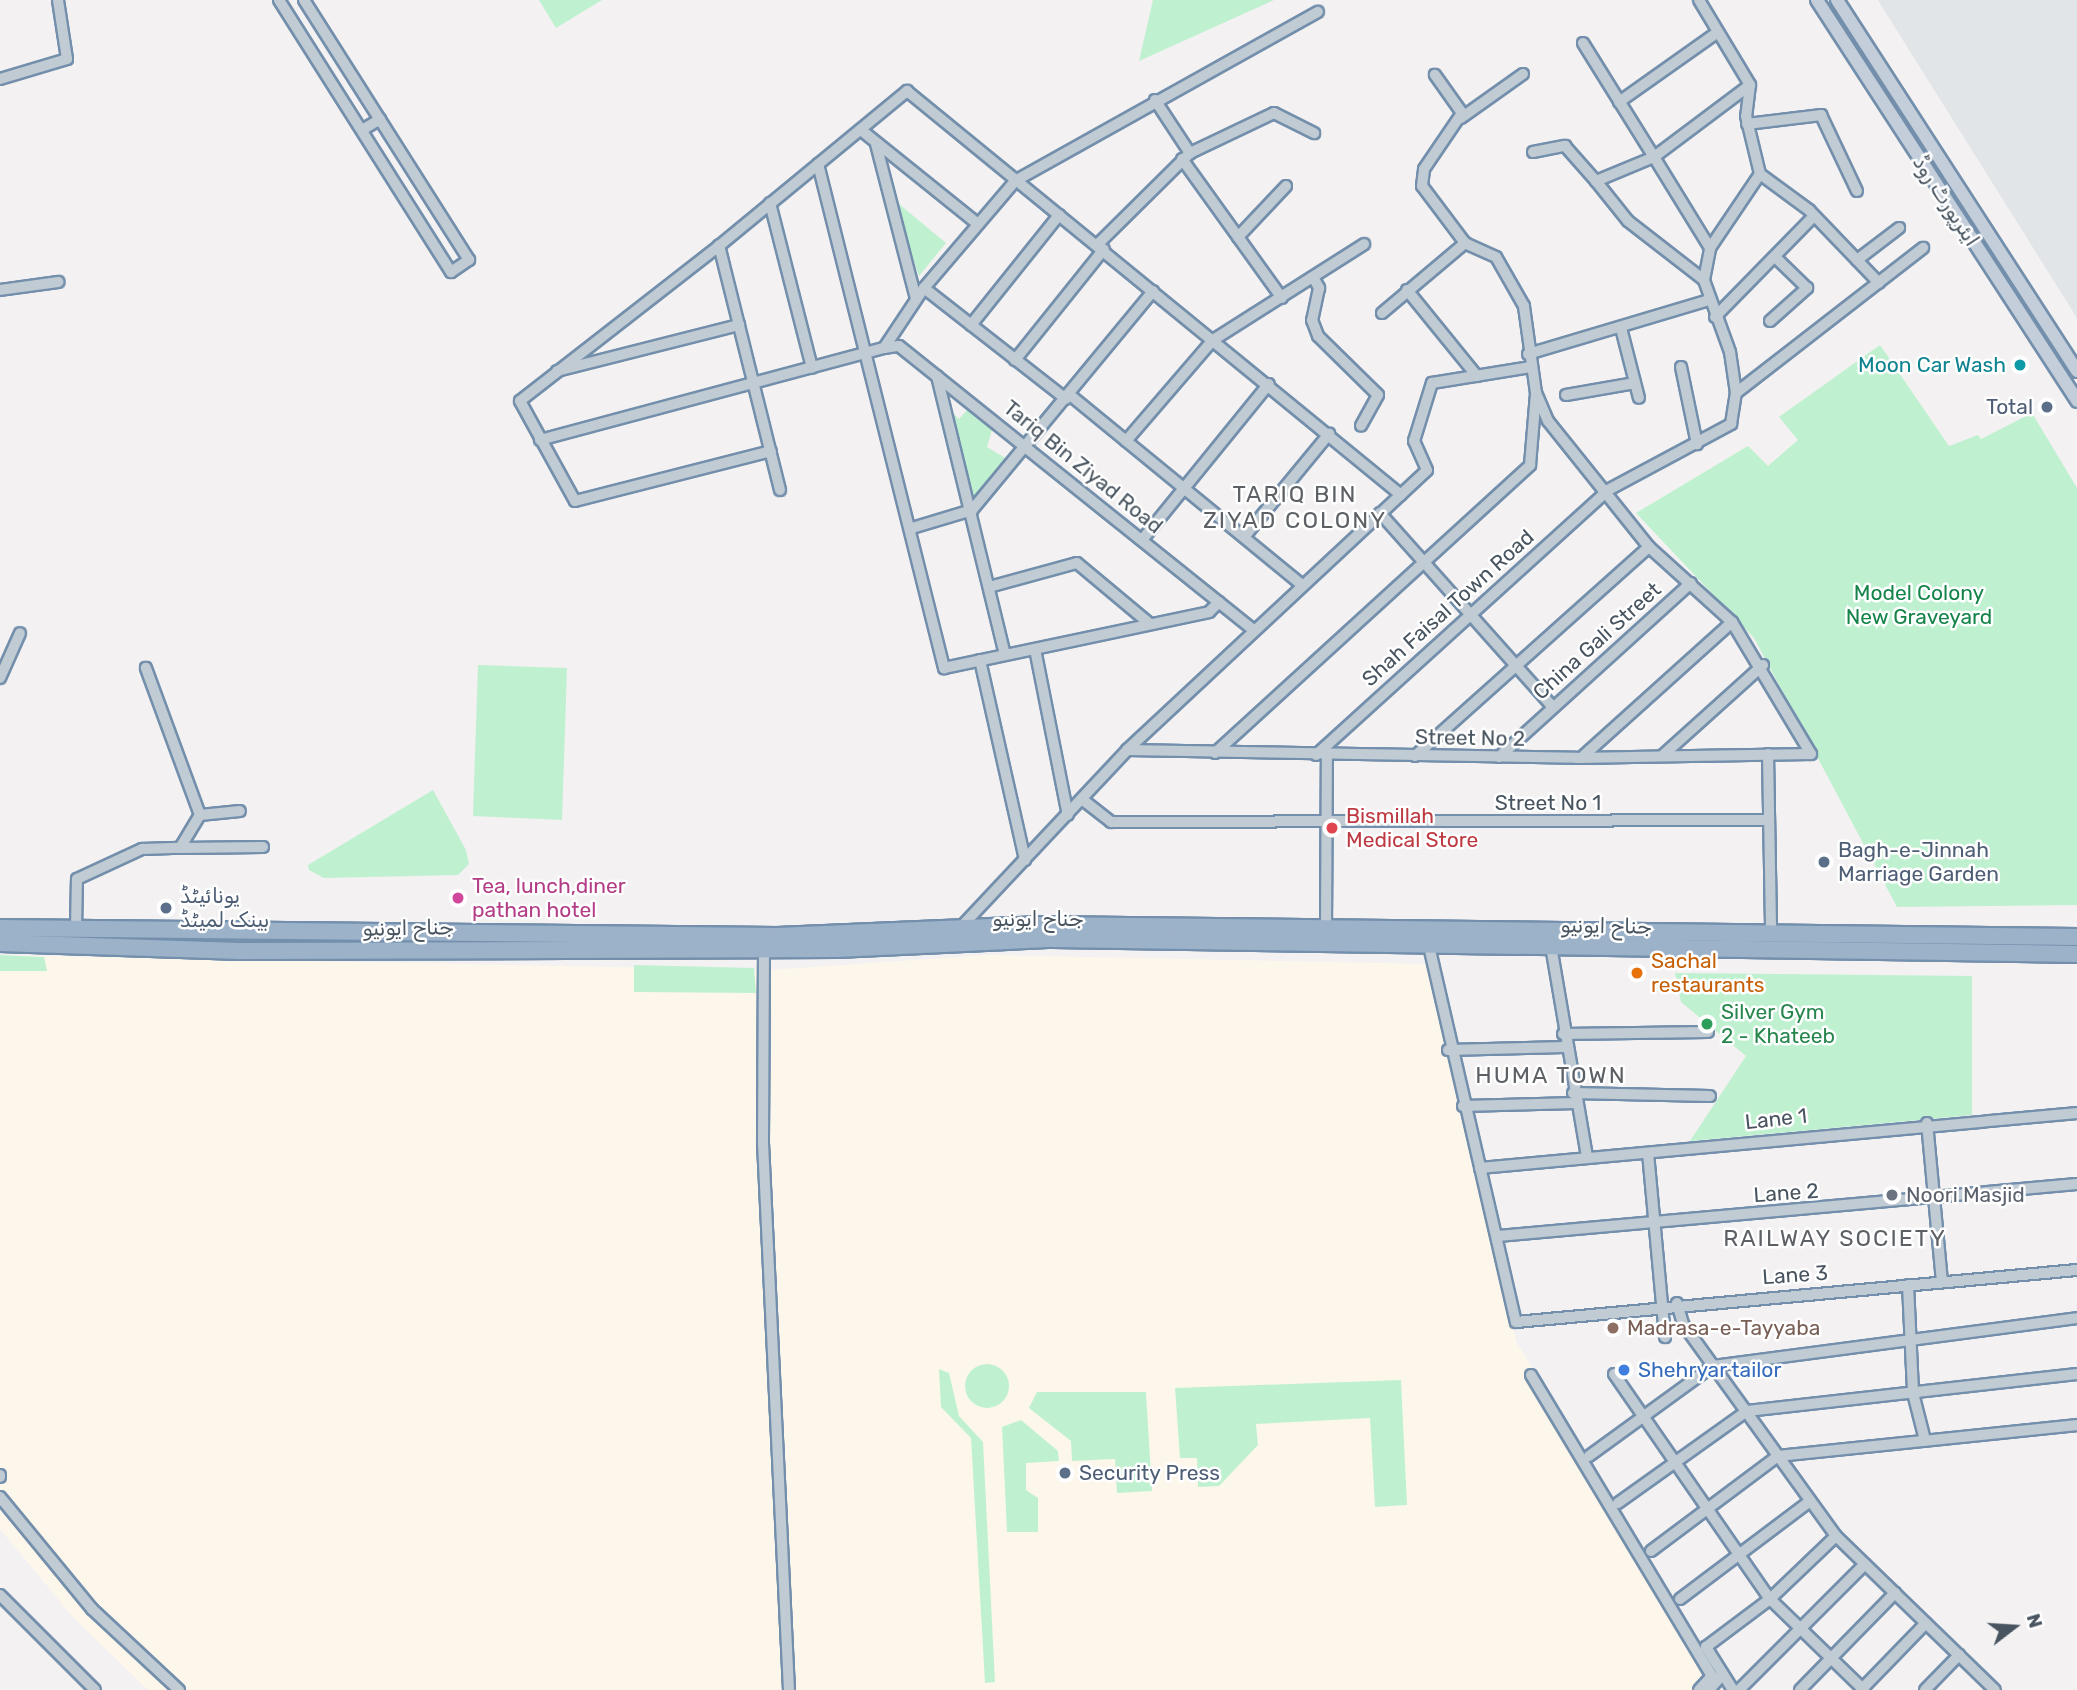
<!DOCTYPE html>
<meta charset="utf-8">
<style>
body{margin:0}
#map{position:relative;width:2077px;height:1690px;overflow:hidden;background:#f3f1f1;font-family:Rubik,"Noto Sans Arabic",sans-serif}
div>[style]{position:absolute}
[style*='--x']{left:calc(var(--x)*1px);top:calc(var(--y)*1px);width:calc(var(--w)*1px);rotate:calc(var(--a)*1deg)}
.commercial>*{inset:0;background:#fdf7eb}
.airport>*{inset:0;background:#e2e5e8}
.green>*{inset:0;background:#bff1d1}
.round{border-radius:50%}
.roads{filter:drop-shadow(2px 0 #738fac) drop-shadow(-2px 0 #738fac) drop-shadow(0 2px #738fac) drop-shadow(0 -2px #738fac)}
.minor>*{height:10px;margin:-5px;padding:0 5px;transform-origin:5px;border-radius:5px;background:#c1cbd3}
.secondary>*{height:12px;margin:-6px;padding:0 6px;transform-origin:6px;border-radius:6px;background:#c3ceda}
.trunk>*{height:16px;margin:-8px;padding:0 8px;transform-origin:8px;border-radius:8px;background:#9cb2c8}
.dots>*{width:19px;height:19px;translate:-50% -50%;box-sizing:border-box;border:4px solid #fff;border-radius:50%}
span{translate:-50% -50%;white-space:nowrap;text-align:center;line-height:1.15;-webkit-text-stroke:5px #fff;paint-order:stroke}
.street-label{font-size:21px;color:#48545f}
.culture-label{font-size:21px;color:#0d838f}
.right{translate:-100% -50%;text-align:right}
.service-label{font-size:21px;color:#4e5e75}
.left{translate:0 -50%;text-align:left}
.park-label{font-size:21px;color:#15844a}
.health-label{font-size:21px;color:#be3a42}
.hotel-label{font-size:21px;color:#b23c85}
.food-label{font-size:21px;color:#c56008}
.leisure-label{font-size:21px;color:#27864d}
.worship-label{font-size:21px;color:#5b616d}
.education-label{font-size:21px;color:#785e54}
.shop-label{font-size:21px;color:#366cbe}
.neighbourhood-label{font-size:23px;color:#5d6166;letter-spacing:2px}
.north{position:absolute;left:1979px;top:1592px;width:70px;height:70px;-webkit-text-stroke:5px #fff;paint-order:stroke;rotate:73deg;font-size:19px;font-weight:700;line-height:28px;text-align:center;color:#48545f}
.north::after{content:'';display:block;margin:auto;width:24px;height:32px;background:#48545f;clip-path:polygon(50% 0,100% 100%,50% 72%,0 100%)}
</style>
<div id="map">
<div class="commercial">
<i style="clip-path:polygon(0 955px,769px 970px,988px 955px,1426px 964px,1517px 1343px,1718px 1676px,1706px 1690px,148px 1690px,73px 1617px,0 1529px)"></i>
</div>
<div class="airport">
<i style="clip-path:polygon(1878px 0,2077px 0,2077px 318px,1879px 2px)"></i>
</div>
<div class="green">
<i style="clip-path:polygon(539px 0,602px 0,556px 28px)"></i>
<i style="clip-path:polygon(1153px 0,1274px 0,1139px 61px)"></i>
<i style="clip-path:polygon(893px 199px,946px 243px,919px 276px)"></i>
<i style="clip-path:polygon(1880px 345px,1949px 446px,1978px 435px,1981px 439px,2032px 413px,2077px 488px,2077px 905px,1897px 907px,1754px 638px,1636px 513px,1748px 446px,1768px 466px,1798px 440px,1779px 417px)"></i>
<i style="clip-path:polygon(949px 409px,959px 419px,967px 410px,992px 430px,987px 447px,1007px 459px,974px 499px)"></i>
<i style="clip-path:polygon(478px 665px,567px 668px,562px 820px,473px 816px)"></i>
<i style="clip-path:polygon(433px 790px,466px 850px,469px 864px,458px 875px,324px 878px,309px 870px,308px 865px)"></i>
<i style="clip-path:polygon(0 955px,44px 957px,47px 971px,0 971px)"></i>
<i style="clip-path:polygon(634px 965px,754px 968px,756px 993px,634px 992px)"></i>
<i style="clip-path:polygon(1675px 973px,1972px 976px,1972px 1115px,1690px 1141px,1746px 1056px,1681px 1002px)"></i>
<i class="round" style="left:965px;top:1364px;width:44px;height:44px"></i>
<i style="clip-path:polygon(939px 1369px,949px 1373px,959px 1416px,983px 1442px,995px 1682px,985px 1683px,971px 1438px,941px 1407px)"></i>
<i style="clip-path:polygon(1401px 1380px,1407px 1505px,1375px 1507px,1370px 1418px,1256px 1424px,1258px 1445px,1219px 1486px,1198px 1487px,1197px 1458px,1180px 1458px,1175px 1388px)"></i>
<i style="clip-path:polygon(1037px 1392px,1146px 1392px,1152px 1491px,1117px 1493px,1115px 1459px,1072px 1461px,1071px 1441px,1029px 1408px)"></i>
<i style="clip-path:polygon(1021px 1420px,1058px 1451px,1059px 1461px,1026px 1463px,1026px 1490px,1038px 1498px,1038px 1532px,1007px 1532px,1002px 1427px)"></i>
</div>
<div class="roads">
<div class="minor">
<i style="--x:279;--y:0;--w:322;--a:57.7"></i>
<i style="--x:451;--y:272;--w:22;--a:-34"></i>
<i style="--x:469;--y:260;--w:308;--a:-122.4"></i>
<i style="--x:1699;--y:0;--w:99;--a:59"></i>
<i style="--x:1583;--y:43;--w:134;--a:58.1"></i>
<i style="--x:1654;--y:157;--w:63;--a:157.5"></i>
<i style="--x:1596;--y:181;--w:51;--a:51.3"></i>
<i style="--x:1628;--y:221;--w:96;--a:37.8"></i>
<i style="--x:0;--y:79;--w:70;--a:-16.6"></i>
<i style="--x:67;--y:59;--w:60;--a:-98.7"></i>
<i style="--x:1155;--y:100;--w:64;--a:56.6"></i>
<i style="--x:1619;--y:102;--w:121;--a:-35.3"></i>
<i style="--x:1461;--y:118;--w:76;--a:-35.4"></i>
<i style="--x:1747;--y:124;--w:75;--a:-6.9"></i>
<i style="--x:1821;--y:115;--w:84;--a:64.7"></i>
<i style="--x:362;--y:130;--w:21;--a:-31"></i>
<i style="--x:861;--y:130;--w:150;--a:38.8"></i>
<i style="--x:876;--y:144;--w:160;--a:75.5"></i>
<i style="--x:1533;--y:152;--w:33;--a:-11"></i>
<i style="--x:1565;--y:146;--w:47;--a:48.5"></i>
<i style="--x:1182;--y:159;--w:171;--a:54.3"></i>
<i style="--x:818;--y:164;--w:520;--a:75.96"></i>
<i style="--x:944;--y:668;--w:271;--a:-11.9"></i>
<i style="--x:1209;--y:612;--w:14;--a:-45"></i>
<i style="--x:770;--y:203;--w:170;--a:75.7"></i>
<i style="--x:1238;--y:237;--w:70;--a:-46.7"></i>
<i style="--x:1098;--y:244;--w:129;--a:-44.7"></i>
<i style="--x:1190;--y:153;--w:93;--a:-25.5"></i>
<i style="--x:1274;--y:113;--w:45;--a:26.6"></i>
<i style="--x:719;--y:246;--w:252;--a:142.1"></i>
<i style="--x:520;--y:401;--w:114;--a:61.2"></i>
<i style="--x:575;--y:501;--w:202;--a:-14.3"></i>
<i style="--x:1710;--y:248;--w:107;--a:-121.6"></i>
<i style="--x:1654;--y:157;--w:120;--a:-36.9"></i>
<i style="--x:1750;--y:85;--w:31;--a:97"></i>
<i style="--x:1746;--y:116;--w:60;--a:76.4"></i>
<i style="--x:1857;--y:260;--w:53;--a:-37.3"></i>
<i style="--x:1313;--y:277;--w:13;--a:61"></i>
<i style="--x:1319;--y:288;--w:33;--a:102"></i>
<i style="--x:1312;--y:320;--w:17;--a:69"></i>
<i style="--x:1318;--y:336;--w:84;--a:44.5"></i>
<i style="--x:1378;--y:395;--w:35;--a:119"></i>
<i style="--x:924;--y:288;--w:180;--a:38"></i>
<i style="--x:0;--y:290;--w:59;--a:-7.9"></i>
<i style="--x:1407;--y:290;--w:111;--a:50.9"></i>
<i style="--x:1382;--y:313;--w:109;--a:-40.1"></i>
<i style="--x:1715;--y:317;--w:141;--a:-45.6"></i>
<i style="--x:1770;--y:321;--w:50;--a:-41.7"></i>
<i style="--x:1807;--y:288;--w:45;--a:-135.9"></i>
<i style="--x:971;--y:325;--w:141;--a:-51.3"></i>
<i style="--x:1621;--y:328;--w:72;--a:75.6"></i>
<i style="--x:884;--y:348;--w:15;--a:-8"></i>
<i style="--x:899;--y:346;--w:454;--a:38.7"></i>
<i style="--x:1528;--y:354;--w:189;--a:-16.6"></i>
<i style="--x:1015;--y:360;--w:142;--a:-51.3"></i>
<i style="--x:1681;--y:367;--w:79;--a:78.3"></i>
<i style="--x:557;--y:371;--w:188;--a:-14.2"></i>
<i style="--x:937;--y:376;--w:287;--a:76.3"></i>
<i style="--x:1736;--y:393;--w:41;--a:-98.3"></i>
<i style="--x:1730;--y:352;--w:77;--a:-109.9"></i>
<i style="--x:1704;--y:280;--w:33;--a:-79"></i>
<i style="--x:1710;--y:248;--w:89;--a:-56"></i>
<i style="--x:1760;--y:174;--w:61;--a:36.3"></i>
<i style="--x:1809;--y:210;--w:101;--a:46.2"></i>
<i style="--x:1070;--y:395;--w:300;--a:39.3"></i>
<i style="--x:1566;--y:395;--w:70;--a:-9.9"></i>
<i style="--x:540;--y:440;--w:356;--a:-15"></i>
<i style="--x:884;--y:348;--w:72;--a:-56.3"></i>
<i style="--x:924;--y:288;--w:140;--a:-49.6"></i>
<i style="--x:1015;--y:181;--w:347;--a:-29.2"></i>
<i style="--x:1126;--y:441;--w:133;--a:-49.3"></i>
<i style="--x:1213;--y:340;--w:179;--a:-32.4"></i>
<i style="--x:780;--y:490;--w:252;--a:-104"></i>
<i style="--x:719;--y:246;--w:244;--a:-39.5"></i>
<i style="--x:907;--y:91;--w:638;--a:39.28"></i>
<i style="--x:1380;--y:513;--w:259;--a:48.3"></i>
<i style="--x:912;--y:528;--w:63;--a:-16.7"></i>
<i style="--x:972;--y:510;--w:284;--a:-50.4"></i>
<i style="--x:1244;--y:537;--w:134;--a:-50.5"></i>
<i style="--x:1142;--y:540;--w:201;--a:-50.9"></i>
<i style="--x:989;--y:587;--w:91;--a:-15.3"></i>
<i style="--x:1077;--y:563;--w:95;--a:39.9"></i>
<i style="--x:1035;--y:649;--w:169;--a:78.8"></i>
<i style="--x:980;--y:660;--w:205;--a:77.3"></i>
<i style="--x:0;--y:678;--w:49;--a:-66"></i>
<i style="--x:1127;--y:750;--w:450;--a:1"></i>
<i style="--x:1577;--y:758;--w:234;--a:-1"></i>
<i style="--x:1811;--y:754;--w:154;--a:-120.9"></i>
<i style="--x:1732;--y:622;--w:112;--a:-137.9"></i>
<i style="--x:1649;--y:547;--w:161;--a:-128.7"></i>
<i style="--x:1548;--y:421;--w:30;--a:-113"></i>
<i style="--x:1215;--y:753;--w:427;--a:-42.4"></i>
<i style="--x:1530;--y:465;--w:72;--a:-85.2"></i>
<i style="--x:1536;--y:393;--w:88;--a:-97.9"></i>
<i style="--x:1524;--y:306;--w:56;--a:-119.7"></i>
<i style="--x:1496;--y:257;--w:34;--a:-156"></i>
<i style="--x:1465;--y:243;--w:71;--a:-127"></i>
<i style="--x:1422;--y:186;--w:17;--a:-83"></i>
<i style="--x:1424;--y:169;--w:68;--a:-55.8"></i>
<i style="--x:1462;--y:113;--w:47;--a:-125.4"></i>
<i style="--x:1768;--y:754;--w:179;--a:89"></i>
<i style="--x:1316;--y:755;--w:394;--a:-42.2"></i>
<i style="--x:1608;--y:490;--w:140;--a:-28.2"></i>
<i style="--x:1731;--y:424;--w:31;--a:-81"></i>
<i style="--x:1736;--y:393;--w:237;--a:-37.8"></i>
<i style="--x:1415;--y:756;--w:314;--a:-41.8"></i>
<i style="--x:1662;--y:756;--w:136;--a:-42"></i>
<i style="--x:1499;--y:757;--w:259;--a:-42.2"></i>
<i style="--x:1581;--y:758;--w:203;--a:-42"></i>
<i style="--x:1083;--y:800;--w:36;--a:38"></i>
<i style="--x:1111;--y:822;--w:657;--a:-0.17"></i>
<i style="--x:200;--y:815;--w:40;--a:-5.7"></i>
<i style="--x:180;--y:848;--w:83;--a:-0.7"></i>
<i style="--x:961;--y:927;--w:243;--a:-46.8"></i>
<i style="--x:1127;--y:750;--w:410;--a:-43"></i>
<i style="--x:1427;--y:470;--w:32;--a:-114"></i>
<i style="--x:1414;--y:441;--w:61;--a:-72.8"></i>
<i style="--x:1432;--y:383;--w:100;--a:-9.2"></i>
<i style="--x:1326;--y:927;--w:172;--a:-89.7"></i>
<i style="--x:76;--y:929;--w:50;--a:-88.9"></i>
<i style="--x:77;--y:879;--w:72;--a:-24.8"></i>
<i style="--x:142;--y:849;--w:38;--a:-2"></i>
<i style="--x:180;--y:848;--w:39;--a:-59"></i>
<i style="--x:200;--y:815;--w:157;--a:-110.2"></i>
<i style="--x:1429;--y:946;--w:386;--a:77"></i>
<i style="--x:1516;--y:1322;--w:563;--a:-5.3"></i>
<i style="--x:1551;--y:946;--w:213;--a:80.3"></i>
<i style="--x:764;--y:949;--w:194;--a:90.3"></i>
<i style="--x:763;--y:1143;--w:548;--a:87.28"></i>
<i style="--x:1563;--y:1034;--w:145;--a:-0.8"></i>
<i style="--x:1448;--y:1050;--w:117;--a:-1.5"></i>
<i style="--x:1573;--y:1093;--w:137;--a:1.3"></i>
<i style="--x:1463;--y:1106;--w:113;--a:-1.5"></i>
<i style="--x:1927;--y:1123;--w:160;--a:84.6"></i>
<i style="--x:1648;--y:1153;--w:185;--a:84.7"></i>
<i style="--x:1480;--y:1168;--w:600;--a:-5.26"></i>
<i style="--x:1498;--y:1236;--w:581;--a:-5.13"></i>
<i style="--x:1908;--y:1285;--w:108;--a:87.3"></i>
<i style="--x:1913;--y:1393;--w:49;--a:75.7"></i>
<i style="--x:1677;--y:1303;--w:22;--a:74"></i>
<i style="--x:1683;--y:1324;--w:261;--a:54.2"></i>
<i style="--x:1836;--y:1536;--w:221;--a:44.1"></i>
<i style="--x:1614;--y:1374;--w:274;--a:55.3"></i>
<i style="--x:1770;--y:1599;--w:131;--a:44.1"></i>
<i style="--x:1531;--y:1375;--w:351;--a:59"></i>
<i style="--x:1712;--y:1676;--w:19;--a:133"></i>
<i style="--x:1589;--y:1456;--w:153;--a:-36"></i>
<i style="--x:1713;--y:1366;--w:367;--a:-7.5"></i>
<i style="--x:0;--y:1475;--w:2;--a:90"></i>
<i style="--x:0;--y:1497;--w:145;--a:50.6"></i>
<i style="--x:92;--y:1609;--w:119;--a:43"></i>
<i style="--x:1618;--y:1503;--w:158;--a:-35.5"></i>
<i style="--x:1747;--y:1411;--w:332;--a:-6.4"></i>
<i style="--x:1651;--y:1551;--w:159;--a:-36.8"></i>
<i style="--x:1778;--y:1456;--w:301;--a:-5.9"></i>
<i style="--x:0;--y:1595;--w:134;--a:45"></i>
<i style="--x:1680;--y:1599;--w:163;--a:-37"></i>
<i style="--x:1709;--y:1690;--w:18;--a:-49"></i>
<i style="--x:1733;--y:1690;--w:51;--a:-122.1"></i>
<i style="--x:1706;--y:1647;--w:80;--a:-36.9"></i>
<i style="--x:1770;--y:1599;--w:91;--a:-43.7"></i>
<i style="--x:1739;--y:1690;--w:178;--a:-45"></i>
<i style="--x:1800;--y:1690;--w:136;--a:-45.6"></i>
<i style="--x:1861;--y:1690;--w:93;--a:-45.9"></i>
<i style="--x:1925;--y:1690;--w:49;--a:-45.8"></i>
</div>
<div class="secondary">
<i style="--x:1817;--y:0;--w:478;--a:57"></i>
<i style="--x:1837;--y:0;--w:442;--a:57.1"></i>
</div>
<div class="trunk">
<i style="--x:0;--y:928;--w:777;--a:0.59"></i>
<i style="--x:777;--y:936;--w:265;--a:-2.4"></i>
<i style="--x:1042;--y:925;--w:1035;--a:0.66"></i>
<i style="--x:0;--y:943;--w:240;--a:1.9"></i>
<i style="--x:240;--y:951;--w:597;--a:-0.19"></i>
<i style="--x:837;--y:949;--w:216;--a:-2.7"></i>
<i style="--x:1053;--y:939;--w:1024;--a:0.84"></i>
</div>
</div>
<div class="dots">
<i style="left:2020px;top:365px;background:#0f9aa8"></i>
<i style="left:2047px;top:407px;background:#5c6f8a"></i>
<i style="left:1332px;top:828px;background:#e0444e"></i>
<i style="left:1824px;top:862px;background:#5c6f8a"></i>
<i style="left:458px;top:898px;background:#d1479c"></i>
<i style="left:166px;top:908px;background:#5c6f8a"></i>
<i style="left:1637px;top:973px;background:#e8710a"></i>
<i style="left:1707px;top:1024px;background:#2e9e5b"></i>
<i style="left:1892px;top:1195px;background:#6b7280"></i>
<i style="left:1613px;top:1328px;background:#8d6e63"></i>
<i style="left:1624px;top:1370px;background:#3f7fe0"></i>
<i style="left:1065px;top:1473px;background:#5c6f8a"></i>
</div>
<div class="street-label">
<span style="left:1946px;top:201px;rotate:57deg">ایئرپورٹ روڈ</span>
<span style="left:1083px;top:467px;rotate:39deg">Tariq Bin Ziyad Road</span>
<span style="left:1448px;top:608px;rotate:-42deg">Shah Faisal Town Road</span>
<span style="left:1597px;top:641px;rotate:-42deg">China Gali Street</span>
<span style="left:1470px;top:738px;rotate:1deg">Street No 2</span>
<span style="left:1548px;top:803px">Street No 1</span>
<span style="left:1038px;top:919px">جناح ایونیو</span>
<span style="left:1606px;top:926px;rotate:1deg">جناح ایونیو</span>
<span style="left:408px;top:928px;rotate:-1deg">جناح ایونیو</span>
<span style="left:1776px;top:1119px;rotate:-6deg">Lane 1</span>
<span style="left:1786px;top:1193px;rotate:-4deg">Lane 2</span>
<span style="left:1795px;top:1275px;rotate:-4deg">Lane 3</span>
</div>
<div class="culture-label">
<span class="right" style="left:2006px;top:365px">Moon Car Wash</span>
</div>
<div class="service-label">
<span class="right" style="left:2033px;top:407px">Total</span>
<span class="left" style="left:1838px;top:862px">Bagh-e-Jinnah<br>Marriage Garden</span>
<span class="left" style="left:180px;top:908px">یونائیٹڈ<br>بینک لمیٹڈ</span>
<span class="left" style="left:1079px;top:1473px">Security Press</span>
</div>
<div class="park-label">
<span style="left:1919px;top:605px">Model Colony<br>New Graveyard</span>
</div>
<div class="health-label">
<span class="left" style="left:1346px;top:828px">Bismillah<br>Medical Store</span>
</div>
<div class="hotel-label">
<span class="left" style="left:472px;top:898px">Tea, lunch,diner<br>pathan hotel</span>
</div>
<div class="food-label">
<span class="left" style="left:1651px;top:973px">Sachal<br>restaurants</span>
</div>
<div class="leisure-label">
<span class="left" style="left:1721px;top:1024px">Silver Gym<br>2 - Khateeb</span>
</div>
<div class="worship-label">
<span class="left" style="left:1906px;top:1195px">Noori Masjid</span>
</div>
<div class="education-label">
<span class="left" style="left:1627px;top:1328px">Madrasa-e-Tayyaba</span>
</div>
<div class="shop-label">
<span class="left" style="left:1638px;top:1370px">Shehryar tailor</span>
</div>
<div class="neighbourhood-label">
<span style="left:1295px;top:507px">TARIQ BIN<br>ZIYAD COLONY</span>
<span style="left:1551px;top:1075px">HUMA TOWN</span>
<span style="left:1835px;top:1238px">RAILWAY SOCIETY</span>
</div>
<div class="north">N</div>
</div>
